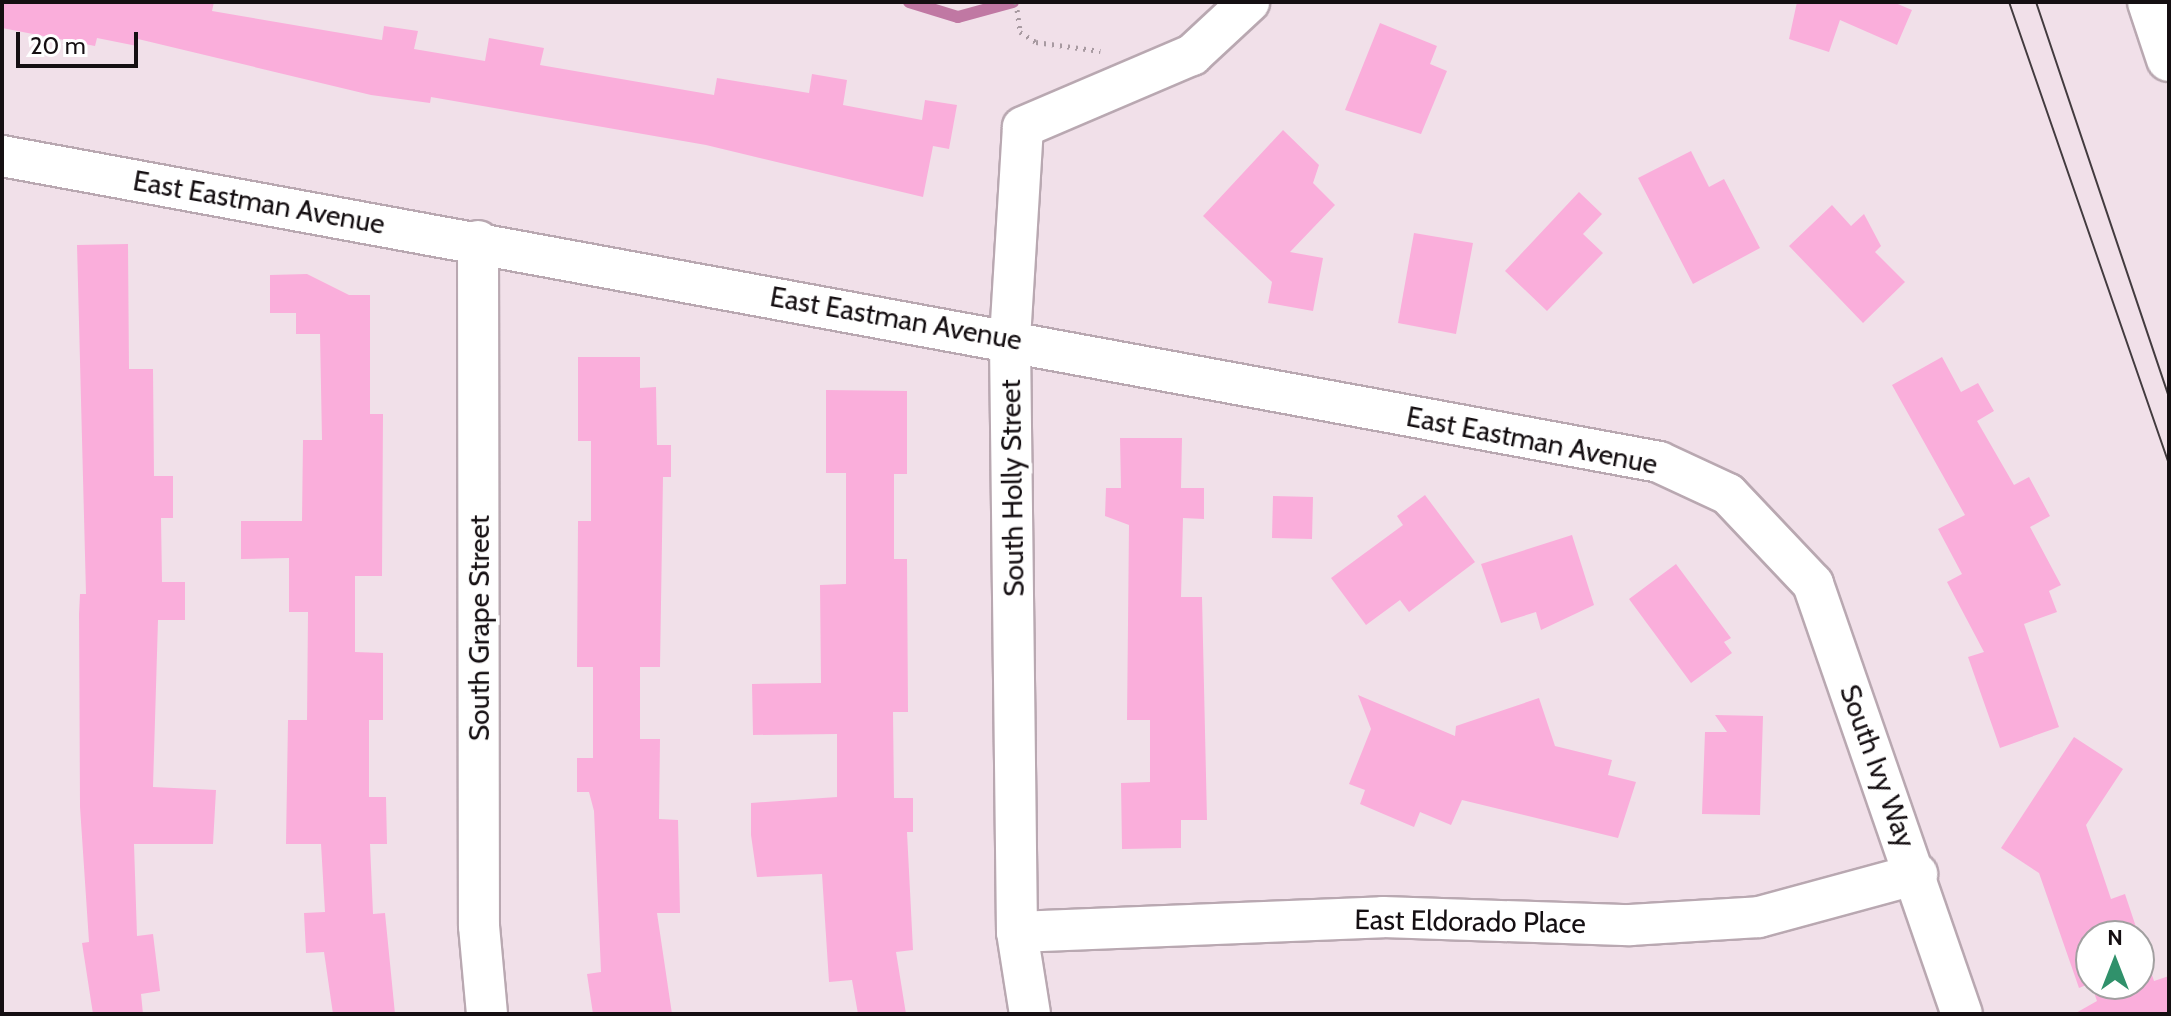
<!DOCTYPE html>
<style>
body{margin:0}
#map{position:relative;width:2171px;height:1016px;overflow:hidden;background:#f1e0e9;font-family:Cabin,sans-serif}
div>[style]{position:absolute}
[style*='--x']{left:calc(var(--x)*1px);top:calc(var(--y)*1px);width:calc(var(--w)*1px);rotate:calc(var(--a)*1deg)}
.stream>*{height:12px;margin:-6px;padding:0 6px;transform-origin:6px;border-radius:6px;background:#c078a3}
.building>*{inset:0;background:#faaedb}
.path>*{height:5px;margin-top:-2.5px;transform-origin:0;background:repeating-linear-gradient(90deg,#a89aa1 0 2px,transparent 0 8px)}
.roads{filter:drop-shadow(2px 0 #b9a8b1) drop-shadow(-2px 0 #b9a8b1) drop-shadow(0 2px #b9a8b1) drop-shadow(0 -2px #b9a8b1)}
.minor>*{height:40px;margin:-20px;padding:0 20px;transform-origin:20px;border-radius:20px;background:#fff}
.highway>*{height:44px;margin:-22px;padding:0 22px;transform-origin:22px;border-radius:22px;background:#fff}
.tram>*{height:2px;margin:-1px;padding:0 1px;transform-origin:1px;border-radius:1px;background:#433b3f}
span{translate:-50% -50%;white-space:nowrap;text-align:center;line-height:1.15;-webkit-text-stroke:7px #fff;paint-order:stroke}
.street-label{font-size:28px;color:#150f12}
.frame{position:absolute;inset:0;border:4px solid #150f12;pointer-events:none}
.north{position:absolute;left:2075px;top:920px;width:80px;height:80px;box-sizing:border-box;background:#fff;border:2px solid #a19fa0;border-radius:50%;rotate:0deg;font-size:22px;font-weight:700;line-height:32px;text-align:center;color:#150f12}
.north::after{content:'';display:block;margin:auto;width:28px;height:36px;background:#30916b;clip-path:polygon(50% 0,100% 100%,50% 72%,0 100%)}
.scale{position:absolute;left:16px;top:32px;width:122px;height:36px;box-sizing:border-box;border:4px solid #150f12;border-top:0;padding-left:10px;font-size:24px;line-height:28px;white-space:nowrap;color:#150f12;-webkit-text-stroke:6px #fff;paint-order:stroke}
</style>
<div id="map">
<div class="stream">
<i style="--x:909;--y:2;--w:51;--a:17"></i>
<i style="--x:958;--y:17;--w:57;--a:-15.3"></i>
</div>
<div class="building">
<i style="clip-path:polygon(2px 2px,214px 2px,212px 11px,382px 40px,384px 26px,418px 31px,414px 49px,485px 61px,489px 38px,544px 48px,540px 65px,714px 95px,717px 78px,809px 93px,812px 74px,847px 80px,843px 105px,922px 120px,925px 100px,957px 105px,949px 149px,933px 146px,923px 197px,706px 145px,431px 97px,430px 103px,371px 95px,138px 39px,137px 46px,97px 38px,95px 46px,2px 28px)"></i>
<i style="clip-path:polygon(1797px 2px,1893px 2px,1912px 10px,1897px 45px,1840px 20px,1829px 52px,1789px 39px)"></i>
<i style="clip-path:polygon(1380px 23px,1437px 46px,1430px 64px,1447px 71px,1421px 134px,1345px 110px)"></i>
<i style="clip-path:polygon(1283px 130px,1319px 165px,1313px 183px,1335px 205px,1290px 252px,1323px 258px,1313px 311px,1268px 303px,1272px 282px,1203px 216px)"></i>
<i style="clip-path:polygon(1691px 151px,1709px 187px,1724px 179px,1760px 248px,1693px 284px,1638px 178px)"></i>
<i style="clip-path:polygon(1579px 192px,1602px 214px,1583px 234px,1603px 253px,1547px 311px,1505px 271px)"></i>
<i style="clip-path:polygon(1832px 205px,1851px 226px,1864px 214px,1881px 246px,1875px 252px,1905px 282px,1863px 323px,1789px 246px)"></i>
<i style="clip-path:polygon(1414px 233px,1473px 243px,1456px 334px,1398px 323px)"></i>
<i style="clip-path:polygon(128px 244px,129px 369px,153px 369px,154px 476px,173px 476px,173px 518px,161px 518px,162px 582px,185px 582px,185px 620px,158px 620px,153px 787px,216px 790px,213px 844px,134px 844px,137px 936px,153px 934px,160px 991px,141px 994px,143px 1014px,93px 1014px,82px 943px,89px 942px,80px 807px,79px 614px,80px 594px,86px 594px,77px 245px)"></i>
<i style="clip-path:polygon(307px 274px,349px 295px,370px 295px,370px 414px,383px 414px,382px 576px,355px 576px,355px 652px,383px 653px,383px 720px,369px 720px,369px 797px,386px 797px,387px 844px,370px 844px,373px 914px,385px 913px,395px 1014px,333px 1014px,324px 952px,306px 953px,304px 913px,325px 912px,321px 844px,286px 844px,288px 720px,307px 720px,308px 612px,289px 612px,289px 558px,241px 559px,241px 521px,302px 521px,303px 440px,322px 440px,320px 334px,296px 334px,296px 313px,270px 313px,270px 275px)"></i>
<i style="clip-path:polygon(578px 357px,640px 357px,640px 388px,656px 387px,657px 445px,671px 445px,671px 477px,663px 477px,660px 667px,640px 667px,640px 739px,660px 739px,659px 819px,678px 820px,680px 913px,657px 913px,672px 1014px,593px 1014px,587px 974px,601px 972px,594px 811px,589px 792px,577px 792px,577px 758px,593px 758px,593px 667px,577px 667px,578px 521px,591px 521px,591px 441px,578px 441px)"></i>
<i style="clip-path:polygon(1942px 357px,1961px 392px,1978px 383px,1994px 411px,1977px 421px,2014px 485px,2029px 477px,2050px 516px,2030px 527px,2061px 585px,2049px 591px,2057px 612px,2024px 624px,2059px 727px,2000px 748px,1968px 657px,1984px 652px,1947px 582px,1962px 574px,1938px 529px,1965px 515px,1892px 385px)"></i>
<i style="clip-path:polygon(826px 390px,907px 391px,907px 474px,894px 474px,894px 559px,907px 559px,908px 712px,893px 712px,894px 798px,913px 798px,913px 832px,907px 832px,913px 950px,896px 952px,906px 1014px,858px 1014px,852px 980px,829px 982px,822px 874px,757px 877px,751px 835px,751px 803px,837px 797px,837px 734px,753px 735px,752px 684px,821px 683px,820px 585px,846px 584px,846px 473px,826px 473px)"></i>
<i style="clip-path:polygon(1120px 438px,1182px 438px,1181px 488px,1204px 488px,1204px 519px,1183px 518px,1181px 597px,1202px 597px,1207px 820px,1181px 820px,1181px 848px,1122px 849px,1121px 783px,1150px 782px,1150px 720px,1127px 720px,1129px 525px,1105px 516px,1106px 488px,1121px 488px)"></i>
<i style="clip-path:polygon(1425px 495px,1475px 562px,1409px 612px,1400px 600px,1366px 625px,1331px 578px,1403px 525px,1397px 516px)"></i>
<i style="clip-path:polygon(1273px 496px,1313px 497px,1312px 539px,1272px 538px)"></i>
<i style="clip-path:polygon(1572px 535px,1594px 605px,1541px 630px,1536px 612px,1501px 623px,1481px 564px)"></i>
<i style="clip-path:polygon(1676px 564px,1731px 638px,1724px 642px,1732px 653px,1691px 683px,1629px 599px)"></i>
<i style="clip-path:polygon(1358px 695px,1455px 736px,1456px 726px,1539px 698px,1555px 746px,1612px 760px,1608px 775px,1636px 782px,1618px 838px,1462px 800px,1451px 825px,1420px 812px,1414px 827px,1360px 804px,1365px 790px,1349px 784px,1371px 729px)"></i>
<i style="clip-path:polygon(1715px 715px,1763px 716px,1760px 815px,1702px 814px,1705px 732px,1727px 732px)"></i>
<i style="clip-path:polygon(2074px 737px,2123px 769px,2086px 825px,2111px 899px,2125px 894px,2154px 981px,2169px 976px,2169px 1014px,2074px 1014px,2097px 1001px,2091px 984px,2139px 984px,2139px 936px,2091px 936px,2091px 983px,2079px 988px,2039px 873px,2001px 848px)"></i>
</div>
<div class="path">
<i style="--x:1016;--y:2;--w:30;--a:82"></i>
<i style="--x:1020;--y:32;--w:19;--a:32"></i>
<i style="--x:1036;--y:42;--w:65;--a:8"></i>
</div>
<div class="roads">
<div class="minor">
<i style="--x:2;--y:156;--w:1685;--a:10.46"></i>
<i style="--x:1659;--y:462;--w:76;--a:24.9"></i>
<i style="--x:1728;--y:494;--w:124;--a:46.6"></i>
<i style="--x:1813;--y:584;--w:455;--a:70.9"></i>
<i style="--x:478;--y:241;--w:685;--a:89.92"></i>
<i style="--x:479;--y:926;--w:88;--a:84.8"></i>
<i style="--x:1017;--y:932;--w:366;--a:-2.3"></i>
<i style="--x:1383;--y:917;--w:247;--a:1.9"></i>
<i style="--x:1630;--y:925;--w:129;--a:-3.5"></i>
<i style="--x:1759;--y:917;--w:164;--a:-15.2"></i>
<i style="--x:1030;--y:1014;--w:83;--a:-99"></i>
<i style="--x:1017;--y:932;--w:593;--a:-90.68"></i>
<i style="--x:1010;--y:339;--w:212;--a:-86.5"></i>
<i style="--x:1023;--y:127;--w:184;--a:-23.1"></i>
<i style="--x:1192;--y:55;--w:78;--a:-42.9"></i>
</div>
<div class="highway">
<i style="--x:2150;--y:2;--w:60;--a:71.6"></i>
</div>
</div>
<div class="tram">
<i style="--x:2009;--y:2;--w:490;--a:70.9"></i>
<i style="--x:2036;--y:2;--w:418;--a:71.4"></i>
</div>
<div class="street-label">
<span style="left:259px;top:202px;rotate:10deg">East Eastman Avenue</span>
<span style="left:896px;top:318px;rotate:10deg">East Eastman Avenue</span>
<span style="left:1532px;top:440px;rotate:11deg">East Eastman Avenue</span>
<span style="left:1012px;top:488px;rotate:-91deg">South Holly Street</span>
<span style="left:479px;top:628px;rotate:-90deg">South Grape Street</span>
<span style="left:1878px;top:766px;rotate:70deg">South Ivy Way</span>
<span style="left:1470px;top:921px;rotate:1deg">East Eldorado Place</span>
</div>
<div class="frame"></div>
<div class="north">N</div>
<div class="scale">20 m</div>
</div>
